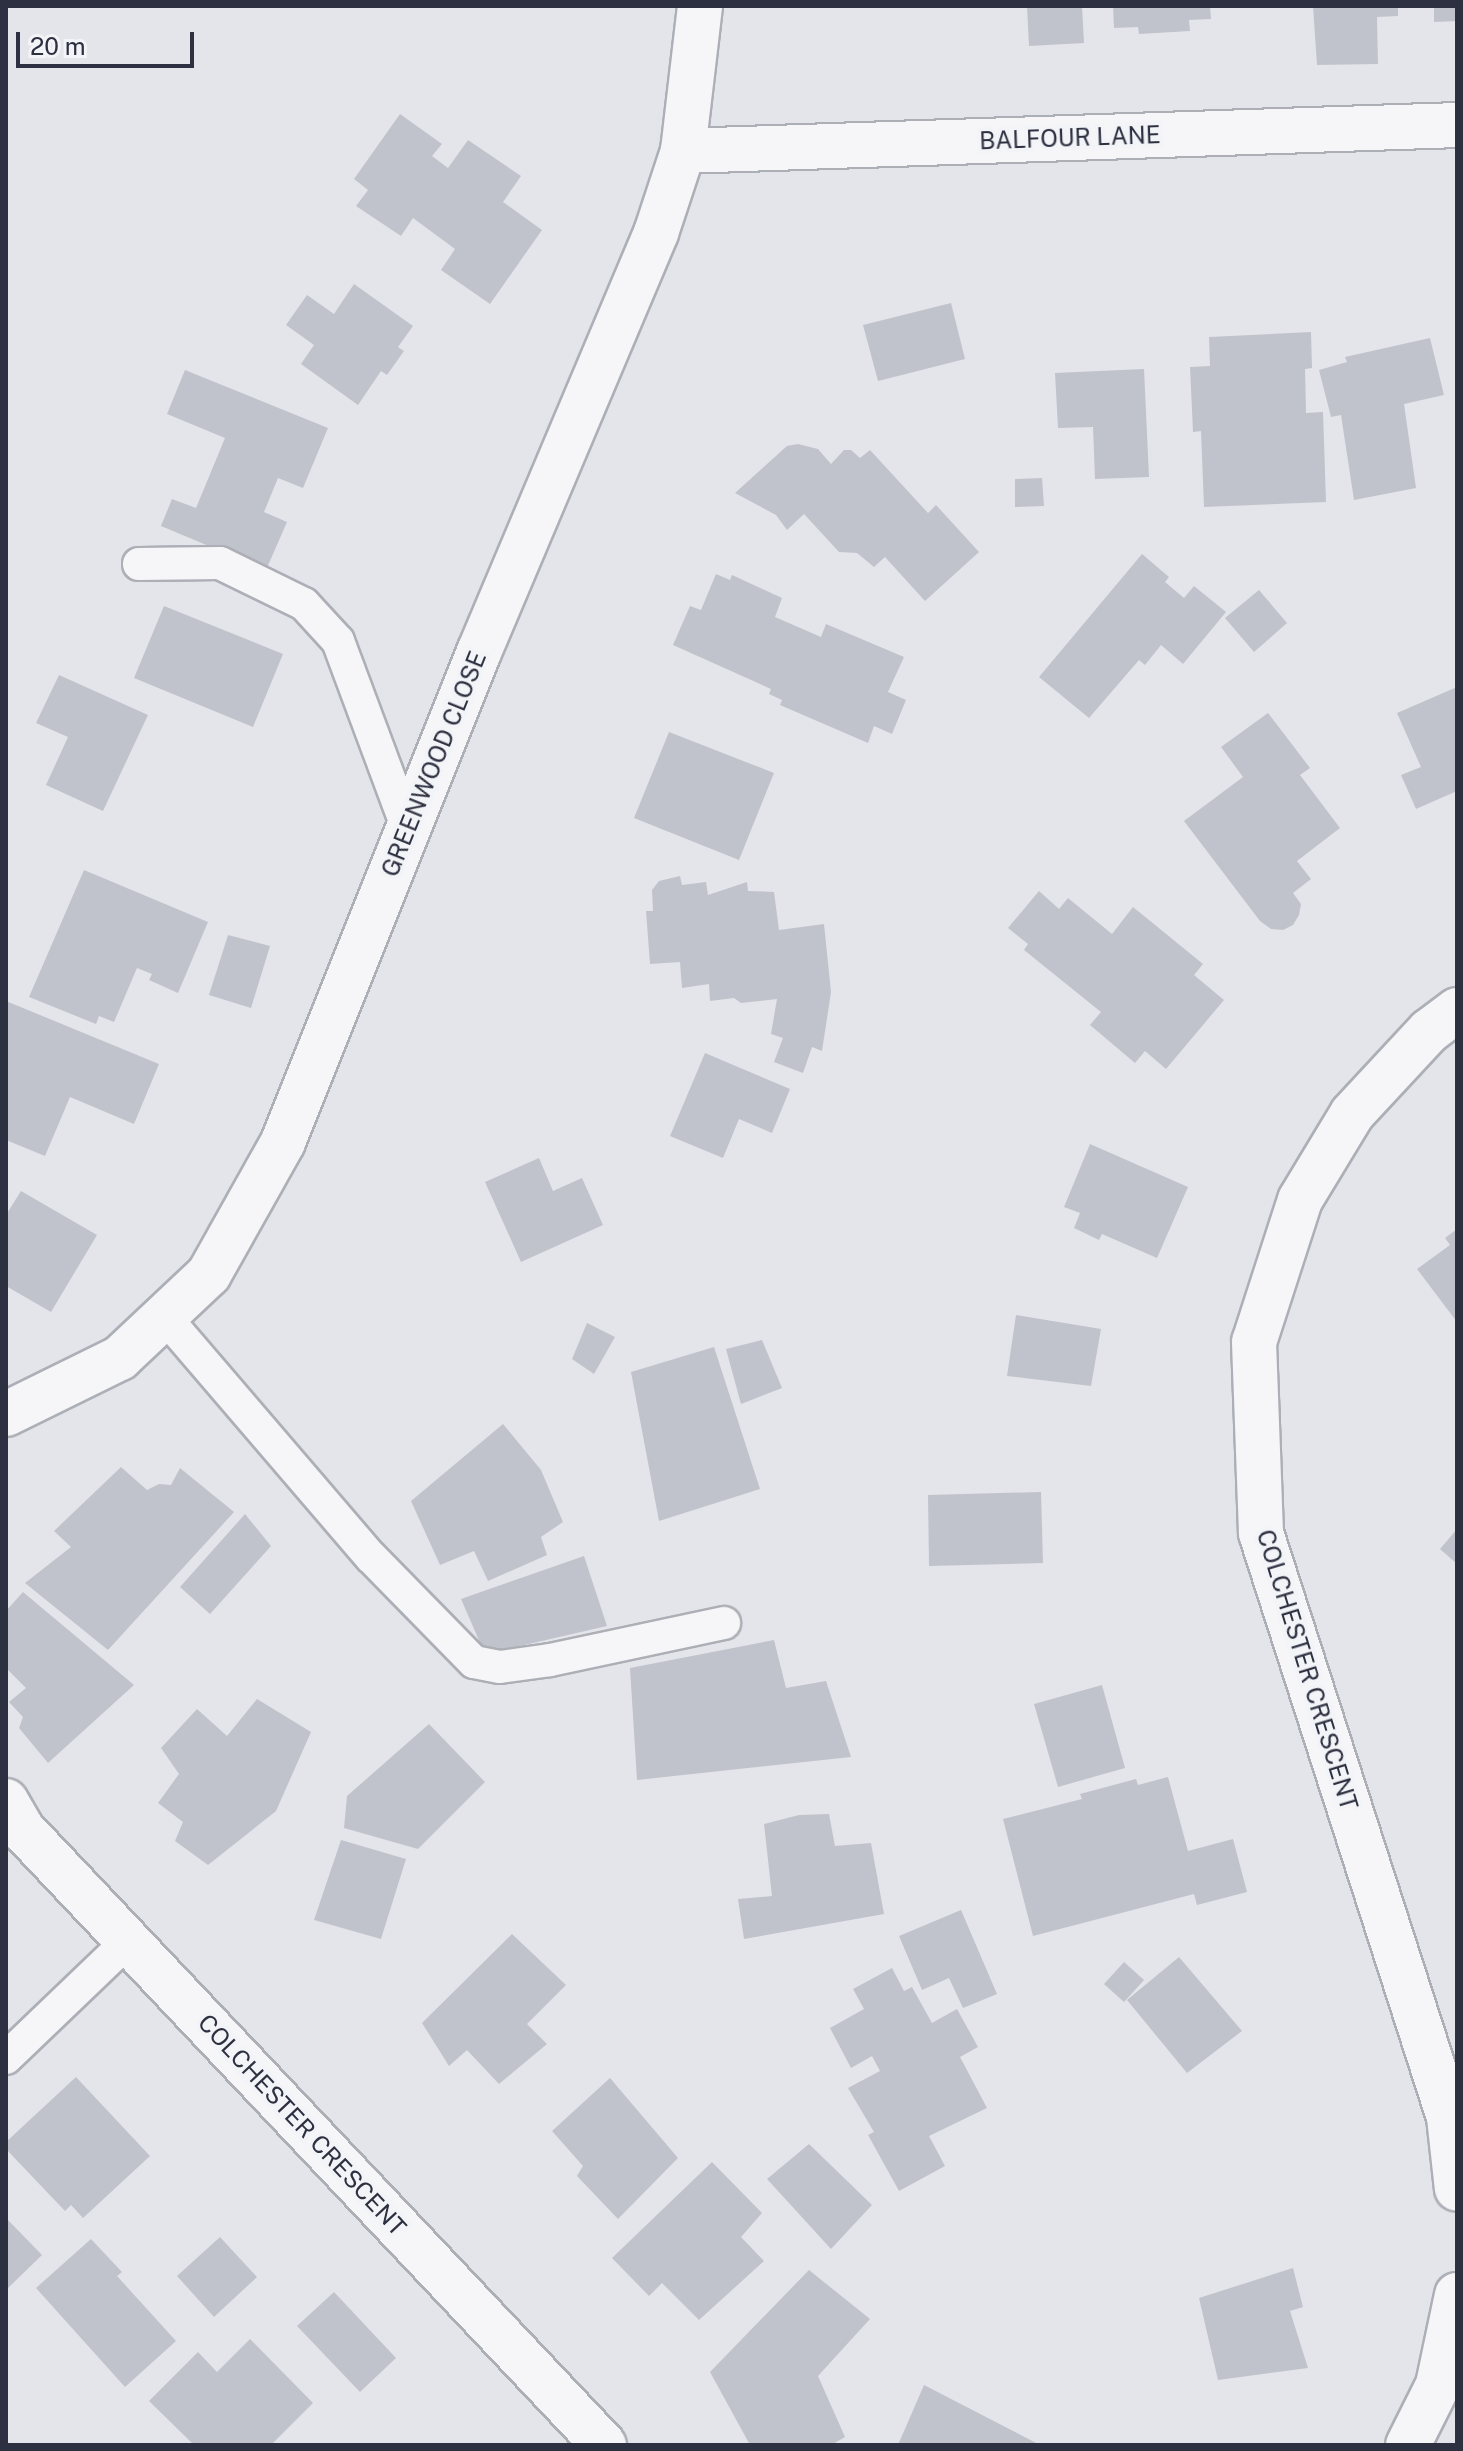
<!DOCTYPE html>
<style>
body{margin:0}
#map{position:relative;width:1463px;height:2451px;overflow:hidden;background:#e4e5ea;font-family:"Public Sans",sans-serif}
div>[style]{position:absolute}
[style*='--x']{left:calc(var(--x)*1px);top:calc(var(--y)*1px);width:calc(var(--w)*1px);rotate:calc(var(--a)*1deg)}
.building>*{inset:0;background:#c1c3cc}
.roads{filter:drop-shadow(2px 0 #adafb7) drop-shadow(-2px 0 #adafb7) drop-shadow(0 2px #adafb7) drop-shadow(0 -2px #adafb7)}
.service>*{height:32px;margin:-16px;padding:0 16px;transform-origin:16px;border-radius:16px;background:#f6f6f9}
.minor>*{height:44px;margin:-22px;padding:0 22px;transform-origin:22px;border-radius:22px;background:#f6f6f9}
span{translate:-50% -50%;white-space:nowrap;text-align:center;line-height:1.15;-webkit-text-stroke:8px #f3f4f7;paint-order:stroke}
.street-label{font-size:24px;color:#2d3040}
.frame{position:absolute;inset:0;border:8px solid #2d3040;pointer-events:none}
.scale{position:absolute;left:16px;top:32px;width:178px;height:36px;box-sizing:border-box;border:4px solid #2d3040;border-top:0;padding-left:10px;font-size:24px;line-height:28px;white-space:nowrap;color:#2d3040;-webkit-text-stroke:6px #f3f4f7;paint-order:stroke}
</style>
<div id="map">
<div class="building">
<i style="clip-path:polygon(1027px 6px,1082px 6px,1084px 43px,1029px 46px)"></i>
<i style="clip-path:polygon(1113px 6px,1210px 6px,1211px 19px,1189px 20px,1190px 31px,1139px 34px,1138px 27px,1114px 28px)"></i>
<i style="clip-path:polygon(1313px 6px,1398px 6px,1398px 16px,1377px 17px,1378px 64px,1317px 65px)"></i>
<i style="clip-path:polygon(1434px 6px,1457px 6px,1457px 21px,1434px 22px)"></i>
<i style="clip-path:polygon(400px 114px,442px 144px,432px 156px,448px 168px,468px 140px,521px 176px,503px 202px,542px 230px,490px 304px,441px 270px,455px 249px,413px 218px,401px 236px,356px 206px,368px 190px,354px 179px)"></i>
<i style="clip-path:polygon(354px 284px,413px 326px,398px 347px,404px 351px,387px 375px,381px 371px,358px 405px,301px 364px,314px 345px,286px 325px,307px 295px,334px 314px)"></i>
<i style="clip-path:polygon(951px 303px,965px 359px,878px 381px,863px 325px)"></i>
<i style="clip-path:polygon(1311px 332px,1312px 368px,1305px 369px,1306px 413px,1323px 412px,1326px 502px,1204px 507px,1201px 431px,1193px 432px,1190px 367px,1210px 366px,1209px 337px)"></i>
<i style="clip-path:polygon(1430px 338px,1444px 395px,1404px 404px,1416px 488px,1354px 500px,1341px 415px,1331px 417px,1319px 370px,1347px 362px,1345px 357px)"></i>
<i style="clip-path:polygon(1144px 369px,1149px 477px,1095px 479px,1093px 427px,1058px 428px,1055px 373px)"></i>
<i style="clip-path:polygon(185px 370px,328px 428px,303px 488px,278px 478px,264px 512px,287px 522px,266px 570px,161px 526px,172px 499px,196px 508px,225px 438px,167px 414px)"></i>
<i style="clip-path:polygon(798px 444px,818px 449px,831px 464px,844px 450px,851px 450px,860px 458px,870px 450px,928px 513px,936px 505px,979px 552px,925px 601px,885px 557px,874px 567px,857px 553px,839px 552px,804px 514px,787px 530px,776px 515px,735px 493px,787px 446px)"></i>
<i style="clip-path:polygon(1042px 478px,1044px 506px,1015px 507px,1015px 479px)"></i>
<i style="clip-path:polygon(1142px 554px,1169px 577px,1165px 582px,1184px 598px,1194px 586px,1226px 612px,1183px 664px,1161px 645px,1145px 665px,1139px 660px,1089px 718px,1039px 677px)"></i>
<i style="clip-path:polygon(716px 574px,730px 580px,732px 575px,782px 598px,775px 617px,821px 637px,826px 624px,904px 657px,888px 692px,906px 700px,892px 734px,874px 726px,868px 743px,780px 705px,782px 700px,769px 694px,771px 689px,673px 645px,690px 606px,701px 610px)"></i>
<i style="clip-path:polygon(1259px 590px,1287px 623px,1254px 652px,1225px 618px)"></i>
<i style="clip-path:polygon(164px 606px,283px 654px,253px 727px,134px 678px)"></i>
<i style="clip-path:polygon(59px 675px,148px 715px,103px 811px,46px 785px,68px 737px,36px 723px)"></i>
<i style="clip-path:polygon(1457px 687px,1457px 791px,1416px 809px,1401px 775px,1421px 767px,1397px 713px)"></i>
<i style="clip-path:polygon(1268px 713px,1310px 768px,1300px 775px,1340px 828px,1297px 861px,1311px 879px,1293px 893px,1301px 904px,1299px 915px,1293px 925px,1283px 930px,1271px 929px,1260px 921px,1184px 821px,1243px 777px,1221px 747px)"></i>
<i style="clip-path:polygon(669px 732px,774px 773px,739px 860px,634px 818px)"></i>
<i style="clip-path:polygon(84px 870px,208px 922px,178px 993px,149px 980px,152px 974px,137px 968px,114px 1022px,99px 1016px,96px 1024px,29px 997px)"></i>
<i style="clip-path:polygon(680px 876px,682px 885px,706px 882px,708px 895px,747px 882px,748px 891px,774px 892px,779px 930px,824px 924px,831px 992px,822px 1051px,812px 1047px,803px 1073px,774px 1062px,783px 1038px,771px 1034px,777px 999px,741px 1003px,734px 998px,710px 1001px,709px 984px,682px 988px,680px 962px,650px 964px,646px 911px,653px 911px,652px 890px,659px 881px)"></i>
<i style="clip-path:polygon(1039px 891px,1059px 909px,1068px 898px,1112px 934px,1133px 907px,1203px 964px,1194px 975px,1224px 1000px,1166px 1069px,1145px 1051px,1135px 1063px,1090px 1025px,1101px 1012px,1024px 950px,1028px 944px,1008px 928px)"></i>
<i style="clip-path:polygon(228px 935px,270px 946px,251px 1008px,209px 995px)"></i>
<i style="clip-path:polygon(6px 1001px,159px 1064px,134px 1124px,70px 1097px,45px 1156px,6px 1140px)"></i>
<i style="clip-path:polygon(705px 1053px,790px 1089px,772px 1133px,739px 1119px,723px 1158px,670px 1136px)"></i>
<i style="clip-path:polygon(1090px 1144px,1188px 1187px,1157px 1258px,1102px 1234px,1099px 1240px,1074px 1228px,1080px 1213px,1064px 1207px)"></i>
<i style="clip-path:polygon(539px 1158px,553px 1191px,582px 1178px,603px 1225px,521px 1262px,485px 1182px)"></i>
<i style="clip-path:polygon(21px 1191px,97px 1235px,51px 1312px,6px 1286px,6px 1215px)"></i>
<i style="clip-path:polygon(1457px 1229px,1457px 1322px,1417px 1269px,1450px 1245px,1445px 1238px)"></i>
<i style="clip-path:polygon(1016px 1315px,1101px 1329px,1091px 1386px,1007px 1376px)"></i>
<i style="clip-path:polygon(587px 1323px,615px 1337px,594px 1374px,572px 1359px)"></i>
<i style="clip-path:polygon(762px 1340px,782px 1388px,741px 1404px,726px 1349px)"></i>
<i style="clip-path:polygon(714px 1347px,760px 1489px,659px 1521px,631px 1372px)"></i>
<i style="clip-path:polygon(503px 1424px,541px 1470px,563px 1522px,541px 1537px,547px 1555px,488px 1581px,474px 1551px,440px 1565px,411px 1501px)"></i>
<i style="clip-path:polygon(121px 1467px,147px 1490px,159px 1484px,171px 1485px,180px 1468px,234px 1512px,108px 1650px,25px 1583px,71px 1547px,54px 1531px)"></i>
<i style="clip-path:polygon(1041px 1492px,1043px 1563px,929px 1566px,928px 1495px)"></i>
<i style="clip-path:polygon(245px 1514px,271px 1546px,210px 1614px,180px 1587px)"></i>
<i style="clip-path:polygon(1457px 1529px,1457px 1564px,1440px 1549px)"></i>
<i style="clip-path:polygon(584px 1556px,607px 1626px,485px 1654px,461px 1599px)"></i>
<i style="clip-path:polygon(23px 1592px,134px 1685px,48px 1763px,19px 1728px,23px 1717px,9px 1702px,26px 1688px,6px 1668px,6px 1611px)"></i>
<i style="clip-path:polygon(774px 1640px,786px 1688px,826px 1681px,851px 1757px,637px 1780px,630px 1668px)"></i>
<i style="clip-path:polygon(1102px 1685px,1125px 1768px,1058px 1787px,1034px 1704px)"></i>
<i style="clip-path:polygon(257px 1699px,311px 1732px,276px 1811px,208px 1865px,175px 1841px,183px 1822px,158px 1803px,179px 1774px,161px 1748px,197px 1709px,227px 1736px)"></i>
<i style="clip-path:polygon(429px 1724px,485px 1782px,418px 1849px,344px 1828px,347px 1796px)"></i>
<i style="clip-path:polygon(1168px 1777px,1188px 1851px,1233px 1839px,1247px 1892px,1197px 1905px,1194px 1894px,1033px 1936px,1003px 1819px,1082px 1799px,1080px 1794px,1136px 1779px,1138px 1785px)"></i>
<i style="clip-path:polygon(829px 1814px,835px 1846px,871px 1843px,884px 1914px,744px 1939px,738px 1899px,772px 1896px,764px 1824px,799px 1815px)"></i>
<i style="clip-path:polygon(341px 1840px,406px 1859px,381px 1939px,314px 1920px)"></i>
<i style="clip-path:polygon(961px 1910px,997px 1994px,963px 2008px,949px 1978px,922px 1990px,899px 1936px)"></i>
<i style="clip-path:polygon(512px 1934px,566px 1985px,527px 2024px,547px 2044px,499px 2084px,467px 2050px,449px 2066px,422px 2023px)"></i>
<i style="clip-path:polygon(1179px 1957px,1242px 2031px,1187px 2073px,1127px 2000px)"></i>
<i style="clip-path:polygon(1124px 1962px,1144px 1980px,1124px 2002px,1104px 1984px)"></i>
<i style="clip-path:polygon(892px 1968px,904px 1991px,912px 1987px,932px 2023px,957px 2009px,978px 2047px,960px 2057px,987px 2108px,929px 2136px,945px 2166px,899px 2191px,868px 2135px,874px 2132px,848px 2088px,880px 2071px,872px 2056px,851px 2068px,830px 2028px,864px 2009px,853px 1989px)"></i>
<i style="clip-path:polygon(76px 2077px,150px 2156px,83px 2218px,71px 2205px,65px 2211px,6px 2149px,6px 2142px)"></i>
<i style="clip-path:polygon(610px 2078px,678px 2158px,618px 2219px,577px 2176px,583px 2166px,552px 2131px)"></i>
<i style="clip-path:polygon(809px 2144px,872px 2205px,831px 2249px,767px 2179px)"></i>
<i style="clip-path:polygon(712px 2162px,762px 2213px,741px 2237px,764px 2261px,699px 2320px,662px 2283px,649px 2296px,612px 2258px)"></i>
<i style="clip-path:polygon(6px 2218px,42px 2255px,6px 2290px)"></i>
<i style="clip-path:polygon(220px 2237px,257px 2277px,214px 2317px,177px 2276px)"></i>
<i style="clip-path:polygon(91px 2239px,122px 2272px,117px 2276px,176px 2341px,125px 2387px,36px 2288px)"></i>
<i style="clip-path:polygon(1293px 2268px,1303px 2307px,1290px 2311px,1308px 2368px,1218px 2380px,1199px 2298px)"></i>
<i style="clip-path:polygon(809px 2270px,870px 2319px,818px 2376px,845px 2437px,831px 2445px,750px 2445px,710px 2372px)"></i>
<i style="clip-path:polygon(334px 2292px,396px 2358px,360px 2392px,297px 2326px)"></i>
<i style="clip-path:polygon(250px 2339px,313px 2403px,271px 2445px,194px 2445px,149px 2401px,198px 2352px,217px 2372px)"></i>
<i style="clip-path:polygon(924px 2385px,1040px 2445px,898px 2445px)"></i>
</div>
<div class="roads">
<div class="service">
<i style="--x:139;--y:564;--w:81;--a:-0.7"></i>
<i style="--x:220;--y:563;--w:93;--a:26"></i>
<i style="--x:304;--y:604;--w:50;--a:47.4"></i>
<i style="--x:338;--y:641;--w:201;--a:69.6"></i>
<i style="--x:165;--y:1317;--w:316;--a:49.4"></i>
<i style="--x:371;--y:1557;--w:147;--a:45.6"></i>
<i style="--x:474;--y:1662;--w:26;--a:11"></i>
<i style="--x:500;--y:1667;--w:50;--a:-8"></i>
<i style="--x:550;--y:1660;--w:178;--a:-12"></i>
<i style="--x:6;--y:2058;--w:169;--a:-43.8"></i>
</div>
<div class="minor">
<i style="--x:683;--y:151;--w:774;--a:-1.92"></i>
<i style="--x:1457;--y:1010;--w:35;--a:143"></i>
<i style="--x:1429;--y:1031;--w:113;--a:132.9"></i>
<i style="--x:1352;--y:1114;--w:100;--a:121.2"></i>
<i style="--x:1300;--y:1200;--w:149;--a:107.9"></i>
<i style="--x:1254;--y:1342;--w:191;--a:87.9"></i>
<i style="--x:1261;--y:1533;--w:614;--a:72.16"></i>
<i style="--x:1449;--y:2117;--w:72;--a:83.7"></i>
<i style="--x:6;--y:1414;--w:127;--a:-26.2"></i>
<i style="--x:120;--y:1358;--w:122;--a:-43.3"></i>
<i style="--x:209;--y:1274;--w:151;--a:-60.7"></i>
<i style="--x:283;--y:1142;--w:528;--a:-68.2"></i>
<i style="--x:479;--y:652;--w:455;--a:-67.1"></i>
<i style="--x:656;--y:233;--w:86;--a:-71.8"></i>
<i style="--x:683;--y:151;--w:146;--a:-83.3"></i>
<i style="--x:6;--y:1801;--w:34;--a:60"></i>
<i style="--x:23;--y:1830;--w:846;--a:46.63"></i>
<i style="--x:1408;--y:2445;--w:67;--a:-63.4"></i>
<i style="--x:1438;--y:2385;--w:92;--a:-78.1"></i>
</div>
</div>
<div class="street-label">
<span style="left:1070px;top:138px;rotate:-2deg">BALFOUR LANE</span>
<span style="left:434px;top:764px;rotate:-68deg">GREENWOOD CLOSE</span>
<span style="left:1307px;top:1670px;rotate:73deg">COLCHESTER CRESCENT</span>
<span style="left:302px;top:2125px;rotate:47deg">COLCHESTER CRESCENT</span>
</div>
<div class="frame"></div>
<div class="scale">20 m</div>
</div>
